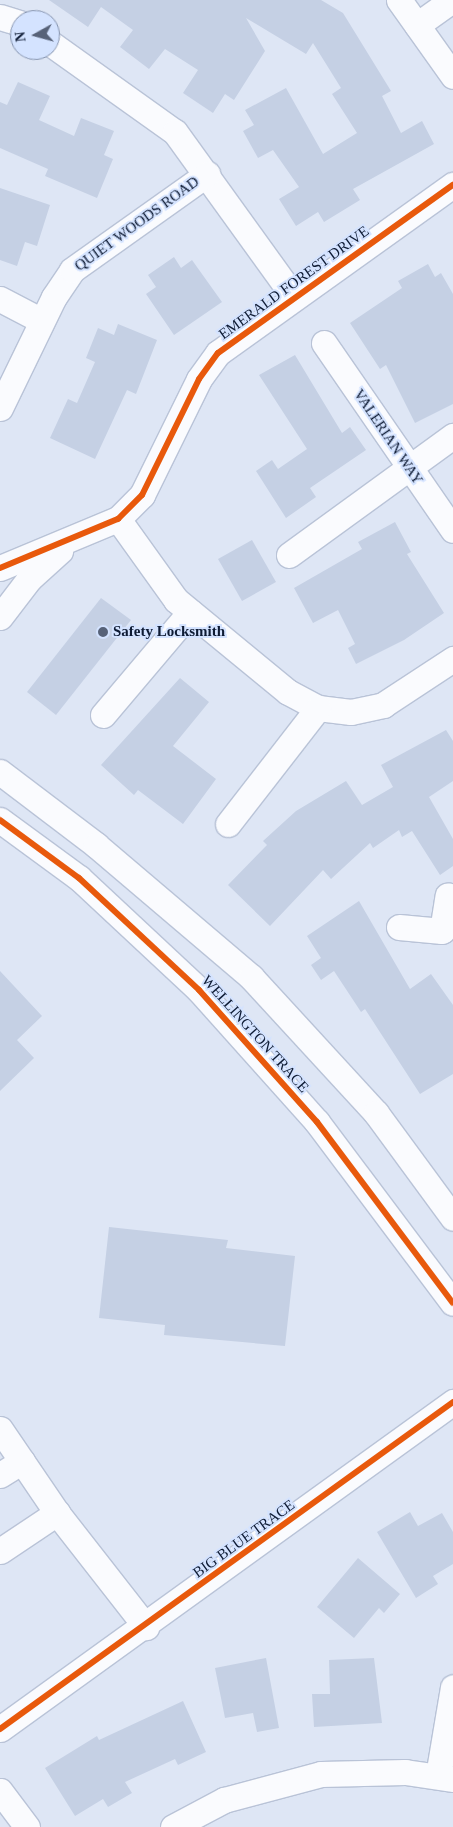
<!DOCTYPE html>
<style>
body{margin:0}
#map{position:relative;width:453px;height:1827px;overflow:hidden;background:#dee6f5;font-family:"Times New Roman",serif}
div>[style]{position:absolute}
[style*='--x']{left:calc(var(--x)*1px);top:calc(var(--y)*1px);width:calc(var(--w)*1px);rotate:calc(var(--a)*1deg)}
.building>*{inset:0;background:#c5d0e4}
.roads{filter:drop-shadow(1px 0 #b9c3d7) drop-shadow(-1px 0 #b9c3d7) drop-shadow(0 1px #b9c3d7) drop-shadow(0 -1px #b9c3d7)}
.minor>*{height:25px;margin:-12.5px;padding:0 12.5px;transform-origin:12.5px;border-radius:12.5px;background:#fafbfe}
.cycleway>*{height:6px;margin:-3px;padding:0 3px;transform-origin:3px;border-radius:3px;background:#e8590c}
.dots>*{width:14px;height:14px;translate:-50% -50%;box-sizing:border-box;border:2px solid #d4e3ff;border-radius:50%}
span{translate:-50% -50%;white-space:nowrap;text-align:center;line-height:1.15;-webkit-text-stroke:4px #d4e3ff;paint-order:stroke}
.street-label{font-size:15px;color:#0e1b34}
.poi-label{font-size:15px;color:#0e1b34;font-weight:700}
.left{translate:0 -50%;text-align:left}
.north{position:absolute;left:10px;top:10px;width:50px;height:50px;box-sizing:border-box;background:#d4e3ff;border:1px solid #8593ae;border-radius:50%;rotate:263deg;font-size:14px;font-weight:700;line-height:20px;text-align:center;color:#0e1b34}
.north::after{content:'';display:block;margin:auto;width:18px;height:22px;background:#576278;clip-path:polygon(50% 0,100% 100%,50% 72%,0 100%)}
</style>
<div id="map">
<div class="building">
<i style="clip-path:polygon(49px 0,321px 0,343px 13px,391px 91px,382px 96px,401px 133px,422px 121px,434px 144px,353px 189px,360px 200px,324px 222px,318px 212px,296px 226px,279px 199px,299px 187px,273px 150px,258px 158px,243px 131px,254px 125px,245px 110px,286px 88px,323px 154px,357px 133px,332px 94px,341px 88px,313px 43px,306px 54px,246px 18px,265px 51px,234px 100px,225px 94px,213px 113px,183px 93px,198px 70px,165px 49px,149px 69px,120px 47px,133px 30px,101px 7px,88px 27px)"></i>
<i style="clip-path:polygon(18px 82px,50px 96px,39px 120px,74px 136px,81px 118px,114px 131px,104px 155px,113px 159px,97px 198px,45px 176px,48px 169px,0 148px,0 102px,7px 105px)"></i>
<i style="clip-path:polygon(0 188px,50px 205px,37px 246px,25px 242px,17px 266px,0 260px)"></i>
<i style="clip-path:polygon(174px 257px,181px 268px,192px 260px,222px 302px,174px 335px,146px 294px,156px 287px,148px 275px)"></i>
<i style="clip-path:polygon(428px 264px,435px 277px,441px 273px,453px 294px,453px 404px,415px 423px,386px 365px,380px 369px,350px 323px,402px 288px,398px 281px)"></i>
<i style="clip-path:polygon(118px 324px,157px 340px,136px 394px,127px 390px,95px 459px,50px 438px,68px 399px,77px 403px,95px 362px,86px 358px,98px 328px,114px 335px)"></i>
<i style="clip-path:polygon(295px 355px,342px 433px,350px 427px,366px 450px,310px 488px,316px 497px,286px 518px,256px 471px,272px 460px,278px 469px,307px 449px,259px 375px)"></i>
<i style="clip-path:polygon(395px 522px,411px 552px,407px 554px,444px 613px,404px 640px,356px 664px,348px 648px,355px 644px,338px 610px,313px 623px,294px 588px,362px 549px,358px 542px)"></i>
<i style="clip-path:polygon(252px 540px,276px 582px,242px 601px,218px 559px)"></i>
<i style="clip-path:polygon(101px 598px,131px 620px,56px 715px,27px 692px)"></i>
<i style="clip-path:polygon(180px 678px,209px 702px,173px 746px,216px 779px,183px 824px,138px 790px,134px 795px,101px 765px)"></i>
<i style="clip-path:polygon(446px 730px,453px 741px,453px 781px,429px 797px,453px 839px,453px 866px,440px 875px,412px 831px,402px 837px,399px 830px,373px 848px,370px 843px,331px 879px,323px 870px,270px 926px,228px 885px,267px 845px,263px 841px,296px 811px,346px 781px,362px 805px,393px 787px,381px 765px)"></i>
<i style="clip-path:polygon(359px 901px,410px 989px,431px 974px,453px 1005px,453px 1074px,420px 1094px,365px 1009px,361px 1012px,334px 971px,321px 980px,311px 965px,321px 958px,307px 936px)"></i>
<i style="clip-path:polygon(0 971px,42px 1016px,17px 1040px,34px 1058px,0 1091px)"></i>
<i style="clip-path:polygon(109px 1227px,228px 1240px,226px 1248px,295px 1256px,285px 1346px,164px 1335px,165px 1325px,99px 1318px)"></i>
<i style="clip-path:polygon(410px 1512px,418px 1526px,442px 1513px,453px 1532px,453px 1564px,433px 1576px,438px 1584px,416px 1598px,377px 1532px)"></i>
<i style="clip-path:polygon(358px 1558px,400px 1594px,384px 1613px,379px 1608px,354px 1638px,317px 1607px)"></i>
<i style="clip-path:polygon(266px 1658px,279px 1728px,257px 1732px,253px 1713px,225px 1718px,215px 1668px)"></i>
<i style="clip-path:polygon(374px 1658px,382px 1723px,314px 1727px,312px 1694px,330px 1694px,329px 1660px)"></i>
<i style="clip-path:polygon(183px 1701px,206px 1752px,178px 1765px,175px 1759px,125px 1782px,132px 1793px,108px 1807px,103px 1799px,75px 1816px,45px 1768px,97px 1736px,99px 1740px)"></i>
</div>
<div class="roads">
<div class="minor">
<i style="--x:399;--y:0;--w:93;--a:54.6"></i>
<i style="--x:0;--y:17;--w:21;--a:17"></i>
<i style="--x:417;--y:25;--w:43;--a:-35.5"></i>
<i style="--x:50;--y:43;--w:153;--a:35.5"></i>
<i style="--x:175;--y:132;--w:203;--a:54.2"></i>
<i style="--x:0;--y:299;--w:47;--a:27.6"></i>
<i style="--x:324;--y:343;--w:227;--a:55.4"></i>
<i style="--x:0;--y:408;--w:123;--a:-64.1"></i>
<i style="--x:54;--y:297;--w:32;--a:-56"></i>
<i style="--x:72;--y:270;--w:166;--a:-35.4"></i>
<i style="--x:118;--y:519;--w:100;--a:54.4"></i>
<i style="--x:176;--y:600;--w:145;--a:39.4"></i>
<i style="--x:288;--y:692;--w:34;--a:28"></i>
<i style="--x:318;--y:708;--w:33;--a:7"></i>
<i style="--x:351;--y:712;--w:33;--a:-12"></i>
<i style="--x:383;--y:705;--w:84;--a:-33.3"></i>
<i style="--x:289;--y:555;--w:203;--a:-36"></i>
<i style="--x:0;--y:568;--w:128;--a:-22.6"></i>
<i style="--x:118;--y:519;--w:34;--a:-45"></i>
<i style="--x:142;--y:495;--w:129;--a:-63.8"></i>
<i style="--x:199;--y:379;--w:32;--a:-54"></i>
<i style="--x:218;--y:353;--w:289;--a:-35.6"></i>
<i style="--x:0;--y:617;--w:48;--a:-52.7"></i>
<i style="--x:29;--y:579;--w:42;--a:-42.1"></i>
<i style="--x:103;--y:715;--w:135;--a:-49.8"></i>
<i style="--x:0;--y:772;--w:121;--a:37.2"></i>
<i style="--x:96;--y:845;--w:204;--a:40.4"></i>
<i style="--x:251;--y:977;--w:185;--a:47.4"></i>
<i style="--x:376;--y:1113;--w:130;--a:53.7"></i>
<i style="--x:0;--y:820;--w:98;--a:36.3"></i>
<i style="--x:79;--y:878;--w:164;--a:43"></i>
<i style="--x:199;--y:990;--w:177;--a:48.2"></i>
<i style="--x:317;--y:1122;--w:226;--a:53.1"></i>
<i style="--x:228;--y:824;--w:147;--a:-52.2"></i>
<i style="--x:399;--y:927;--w:43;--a:5.3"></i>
<i style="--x:442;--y:931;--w:36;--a:-81"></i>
<i style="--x:0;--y:1429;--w:102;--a:55.8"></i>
<i style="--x:0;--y:1475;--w:26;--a:-32"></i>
<i style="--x:0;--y:1551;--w:69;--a:-33.7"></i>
<i style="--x:57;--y:1513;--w:145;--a:52"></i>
<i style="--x:0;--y:1729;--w:559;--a:-35.82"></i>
<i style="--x:438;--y:1776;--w:90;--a:-80.4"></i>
<i style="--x:0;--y:1791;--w:45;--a:53.1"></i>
<i style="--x:173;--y:1827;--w:58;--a:-27.9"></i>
<i style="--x:224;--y:1800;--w:100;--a:-15"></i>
<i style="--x:321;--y:1774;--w:84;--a:-1.4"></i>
<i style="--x:405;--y:1772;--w:49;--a:8.3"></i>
</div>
</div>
<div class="cycleway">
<i style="--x:0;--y:568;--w:128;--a:-22.6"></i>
<i style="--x:118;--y:519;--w:34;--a:-45"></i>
<i style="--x:142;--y:495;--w:129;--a:-63.8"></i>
<i style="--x:199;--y:379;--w:32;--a:-54"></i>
<i style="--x:218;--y:353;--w:289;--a:-35.6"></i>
<i style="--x:0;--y:820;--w:98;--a:36.3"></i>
<i style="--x:79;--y:878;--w:164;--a:43"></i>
<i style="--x:199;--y:990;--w:177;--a:48.2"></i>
<i style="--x:317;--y:1122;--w:226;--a:53.1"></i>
<i style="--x:0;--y:1729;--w:559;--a:-35.82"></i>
</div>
<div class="dots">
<i style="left:103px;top:632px;background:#576278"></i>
</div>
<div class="street-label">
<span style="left:137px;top:224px;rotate:-36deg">QUIET WOODS ROAD</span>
<span style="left:294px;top:283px;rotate:-36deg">EMERALD FOREST DRIVE</span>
<span style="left:388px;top:437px;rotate:56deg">VALERIAN WAY</span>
<span style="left:255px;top:1034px;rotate:48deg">WELLINGTON TRACE</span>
<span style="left:244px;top:1539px;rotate:-36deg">BIG BLUE TRACE</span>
</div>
<div class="poi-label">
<span class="left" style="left:113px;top:632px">Safety Locksmith</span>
</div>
<div class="north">N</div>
</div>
